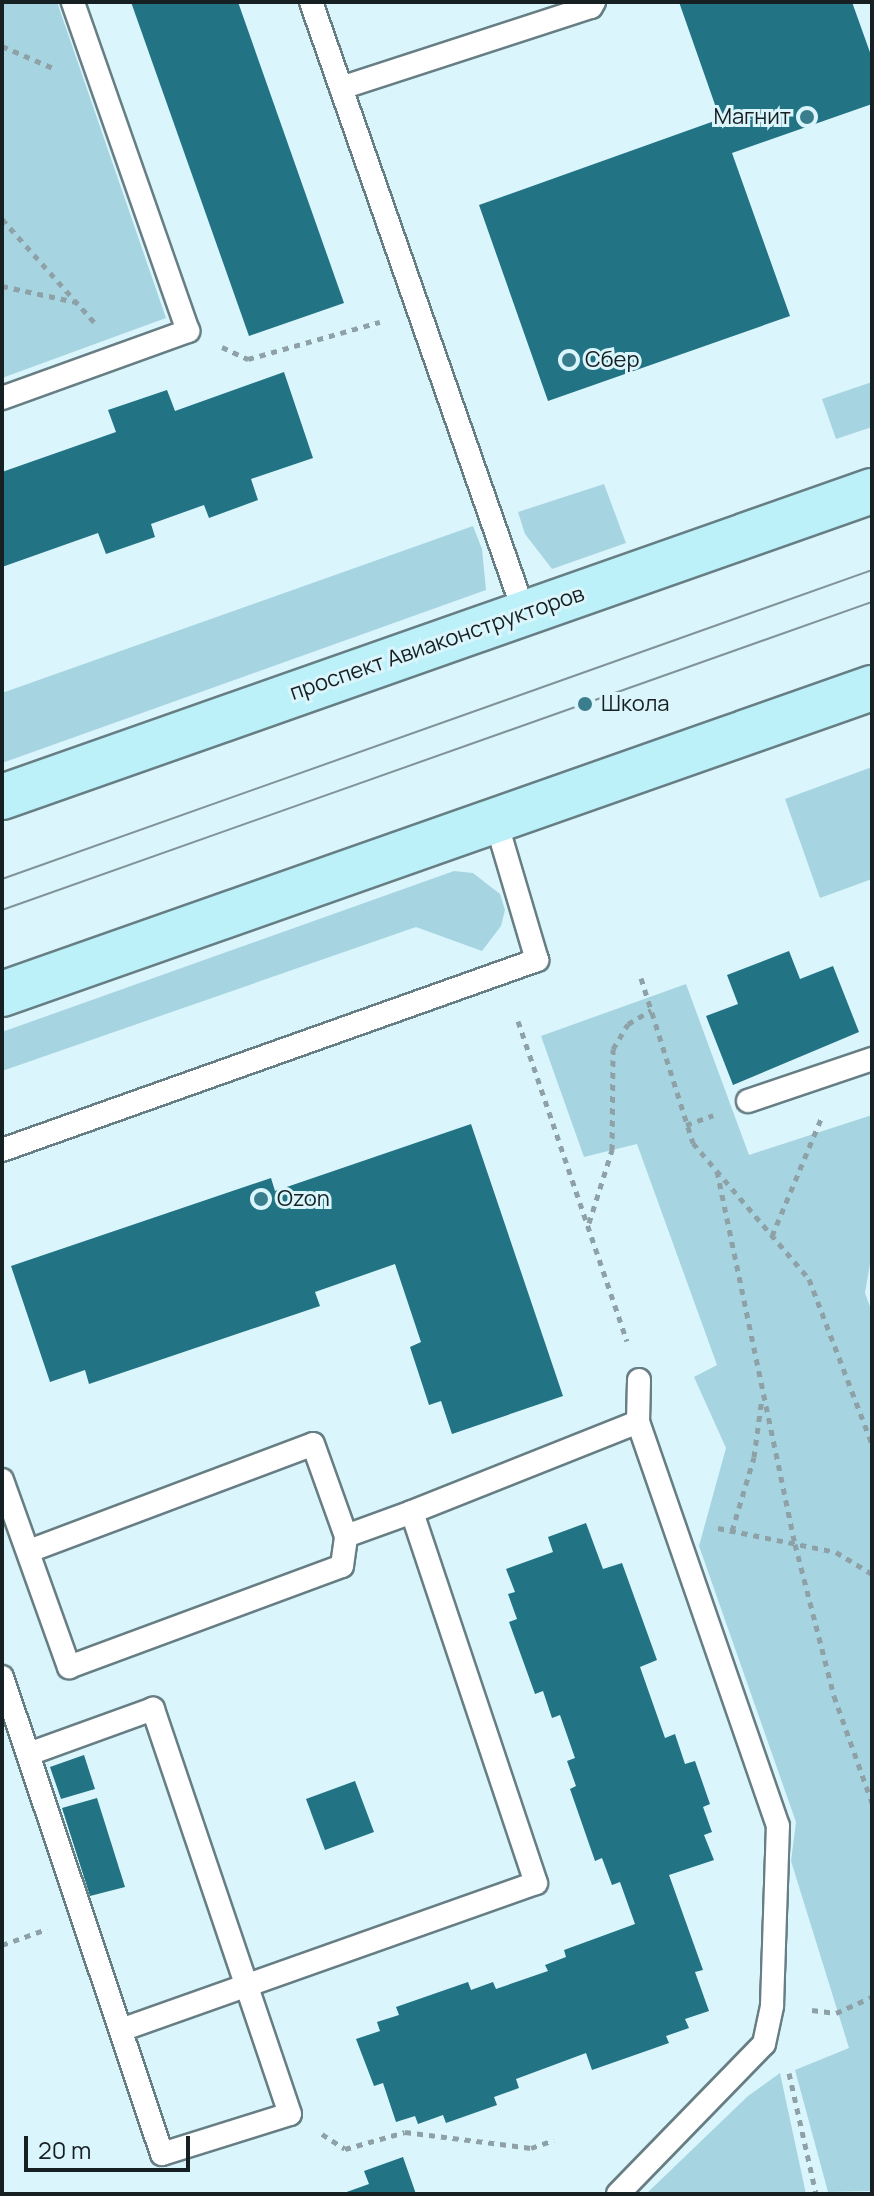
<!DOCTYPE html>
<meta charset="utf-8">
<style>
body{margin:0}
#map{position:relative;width:874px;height:2196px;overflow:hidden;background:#dbf5fc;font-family:Manrope,sans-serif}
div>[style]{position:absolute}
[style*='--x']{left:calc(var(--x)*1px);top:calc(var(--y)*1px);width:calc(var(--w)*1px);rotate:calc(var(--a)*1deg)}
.green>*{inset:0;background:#a6d5e1}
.building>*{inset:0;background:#227383}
.path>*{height:5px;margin-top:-2.5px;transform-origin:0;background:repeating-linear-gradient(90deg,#8ea1a7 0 6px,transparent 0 12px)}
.roads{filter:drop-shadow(2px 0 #677e84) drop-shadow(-2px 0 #677e84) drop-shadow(0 2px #677e84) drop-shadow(0 -2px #677e84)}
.lane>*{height:22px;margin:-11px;padding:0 11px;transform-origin:11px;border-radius:11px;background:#fff}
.secondary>*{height:44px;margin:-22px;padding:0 22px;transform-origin:22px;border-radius:22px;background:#bcf1fa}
.tram>*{height:2px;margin:-1px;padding:0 1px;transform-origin:1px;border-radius:1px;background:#809398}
.dots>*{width:22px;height:22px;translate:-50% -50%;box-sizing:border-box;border:4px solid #dbf5fc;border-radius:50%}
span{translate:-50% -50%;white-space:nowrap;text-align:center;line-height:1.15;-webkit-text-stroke:6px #dbf5fc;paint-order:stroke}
.poi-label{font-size:22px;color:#162022}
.right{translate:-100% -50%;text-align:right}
.left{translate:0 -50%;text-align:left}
.street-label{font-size:22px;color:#162022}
.frame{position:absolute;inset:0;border:4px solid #162022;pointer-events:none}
.scale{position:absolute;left:24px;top:2136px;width:166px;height:36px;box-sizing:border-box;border:4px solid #162022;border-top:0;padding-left:10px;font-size:24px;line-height:28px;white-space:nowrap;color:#162022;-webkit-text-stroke:6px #dbf5fc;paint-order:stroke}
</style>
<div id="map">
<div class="green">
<i style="clip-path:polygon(2px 2px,57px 2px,166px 318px,2px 378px)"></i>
<i style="clip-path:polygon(872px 382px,872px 427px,836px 439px,822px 399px)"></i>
<i style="clip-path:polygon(604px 484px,626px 543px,552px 569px,525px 534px,518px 512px)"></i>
<i style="clip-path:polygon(473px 526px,482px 549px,486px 590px,2px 763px,2px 693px)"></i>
<i style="clip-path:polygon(872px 767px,872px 879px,820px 898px,785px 799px)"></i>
<i style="clip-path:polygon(454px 871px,473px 873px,500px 894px,505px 910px,501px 926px,482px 951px,416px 927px,2px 1071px,2px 1032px)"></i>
<i style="clip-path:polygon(686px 984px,749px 1155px,872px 1115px,872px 1252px,865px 1293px,872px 1312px,872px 2191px,828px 2192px,795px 2070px,849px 2048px,791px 1861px,796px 1822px,699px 1546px,726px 1448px,694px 1377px,717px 1365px,637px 1144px,584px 1157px,541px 1036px)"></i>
<i style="clip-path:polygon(780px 2073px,806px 2194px,646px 2194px,748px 2096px)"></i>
</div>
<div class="building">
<i style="clip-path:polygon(131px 2px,238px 2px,344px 303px,249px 336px)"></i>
<i style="clip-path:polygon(679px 2px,852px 2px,872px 58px,872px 104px,732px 153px,790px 316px,548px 401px,479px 205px,720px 119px)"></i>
<i style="clip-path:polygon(284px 372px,313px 458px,251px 479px,258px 500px,209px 518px,204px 505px,151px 524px,155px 537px,106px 554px,98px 533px,2px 567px,2px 472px,116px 432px,108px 410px,167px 390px,175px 411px)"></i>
<i style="clip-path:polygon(789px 951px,800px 979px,833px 966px,859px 1032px,733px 1085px,706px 1016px,738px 1004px,727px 975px)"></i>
<i style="clip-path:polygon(471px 1124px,563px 1396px,452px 1434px,441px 1401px,429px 1405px,410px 1347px,421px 1342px,395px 1264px,315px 1292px,320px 1306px,89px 1384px,85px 1370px,50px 1382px,11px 1266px,271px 1178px,275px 1191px)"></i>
<i style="clip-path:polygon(586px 1523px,603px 1569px,622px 1563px,657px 1660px,640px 1667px,665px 1738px,675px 1734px,685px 1764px,695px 1761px,710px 1804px,703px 1807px,712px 1832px,704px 1835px,714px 1860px,669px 1875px,703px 1970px,695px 1972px,709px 2011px,685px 2019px,689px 2028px,666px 2036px,669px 2043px,652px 2049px,592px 2070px,586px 2053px,516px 2079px,519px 2088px,494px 2097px,497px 2105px,446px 2123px,443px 2115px,418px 2124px,415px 2116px,396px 2122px,383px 2083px,374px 2086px,356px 2039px,380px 2031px,377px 2022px,399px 2015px,396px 2007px,468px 1982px,471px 1990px,493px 1982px,496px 1989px,548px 1971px,545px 1965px,566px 1957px,564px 1950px,635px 1924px,620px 1882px,612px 1885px,602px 1858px,595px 1861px,570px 1789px,576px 1786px,567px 1761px,575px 1758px,560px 1715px,552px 1718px,543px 1691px,535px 1694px,509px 1622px,517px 1619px,508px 1594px,515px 1592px,506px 1569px,553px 1552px,548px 1537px)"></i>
<i style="clip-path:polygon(84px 1755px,95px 1789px,61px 1799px,50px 1767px)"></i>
<i style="clip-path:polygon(355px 1781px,374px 1832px,325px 1850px,306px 1799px)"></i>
<i style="clip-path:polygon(97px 1798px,125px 1887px,90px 1896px,62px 1808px)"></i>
<i style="clip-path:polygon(403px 2157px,416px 2194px,341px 2194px,369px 2184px,364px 2171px)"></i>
</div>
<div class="path">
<i style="--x:2;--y:46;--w:56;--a:23.3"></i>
<i style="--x:2;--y:219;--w:140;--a:48.2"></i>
<i style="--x:2;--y:286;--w:76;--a:12.2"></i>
<i style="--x:222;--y:347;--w:29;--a:25"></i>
<i style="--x:248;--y:359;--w:137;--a:-15.7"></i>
<i style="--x:641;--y:978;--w:173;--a:72.5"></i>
<i style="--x:693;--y:1143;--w:179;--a:49.5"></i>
<i style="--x:809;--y:1279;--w:177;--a:69.1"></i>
<i style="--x:518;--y:1021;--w:338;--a:71.2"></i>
<i style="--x:686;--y:1125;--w:29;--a:-20"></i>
<i style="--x:717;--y:1171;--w:381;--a:78.2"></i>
<i style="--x:795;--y:1544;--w:157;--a:75.6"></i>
<i style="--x:834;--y:1696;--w:114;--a:70.4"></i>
<i style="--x:589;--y:1223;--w:77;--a:-72.5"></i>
<i style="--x:612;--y:1150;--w:101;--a:-89.4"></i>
<i style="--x:613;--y:1049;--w:29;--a:-59"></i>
<i style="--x:628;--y:1024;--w:27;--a:-31"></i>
<i style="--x:772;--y:1236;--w:127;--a:-67.3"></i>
<i style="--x:718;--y:1528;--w:120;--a:11.5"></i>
<i style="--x:836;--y:1552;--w:42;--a:31.4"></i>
<i style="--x:732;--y:1531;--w:77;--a:-73.4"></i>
<i style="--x:754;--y:1457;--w:60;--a:-82.3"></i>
<i style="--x:2;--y:1945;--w:48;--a:-19.6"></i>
<i style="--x:812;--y:2010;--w:24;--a:7"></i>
<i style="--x:836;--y:2013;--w:39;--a:-24"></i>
<i style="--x:789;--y:2073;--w:124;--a:77.4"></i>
<i style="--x:322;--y:2134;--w:27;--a:33"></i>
<i style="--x:345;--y:2149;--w:62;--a:-15.8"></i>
<i style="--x:405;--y:2132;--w:127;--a:7.2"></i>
<i style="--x:531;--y:2148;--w:24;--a:-19"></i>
</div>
<div class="roads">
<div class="lane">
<i style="--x:311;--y:2;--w:646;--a:70.75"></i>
<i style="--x:341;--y:88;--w:263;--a:-18"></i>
<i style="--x:591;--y:7;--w:6;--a:-59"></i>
<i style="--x:2;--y:398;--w:198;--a:-19.8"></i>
<i style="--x:188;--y:331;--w:349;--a:-109.3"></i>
<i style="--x:748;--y:1101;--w:131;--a:-18.7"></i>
<i style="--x:2;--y:1150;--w:568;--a:-19.55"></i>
<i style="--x:537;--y:960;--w:148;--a:-106.5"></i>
<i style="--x:2;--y:1480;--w:199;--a:70.3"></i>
<i style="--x:69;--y:1667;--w:291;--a:-20.3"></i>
<i style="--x:342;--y:1566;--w:30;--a:-82"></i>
<i style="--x:346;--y:1536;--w:70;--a:-20"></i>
<i style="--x:29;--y:1551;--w:303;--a:-20.6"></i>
<i style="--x:313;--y:1444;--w:98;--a:70.3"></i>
<i style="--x:2;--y:1677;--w:503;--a:71.46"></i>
<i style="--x:162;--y:2154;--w:134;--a:-17.4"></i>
<i style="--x:290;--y:2114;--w:428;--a:-108.7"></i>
<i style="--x:153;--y:1709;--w:132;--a:160.1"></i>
<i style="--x:121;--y:2030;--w:440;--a:-19.5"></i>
<i style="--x:536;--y:1883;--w:391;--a:-108.5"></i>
<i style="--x:412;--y:1512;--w:243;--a:-21.7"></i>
<i style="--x:618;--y:2194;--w:209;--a:-45.8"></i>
<i style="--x:764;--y:2044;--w:40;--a:-78"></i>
<i style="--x:772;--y:2005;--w:179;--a:-88.1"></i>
<i style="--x:778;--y:1826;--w:428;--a:-109.1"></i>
<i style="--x:638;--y:1422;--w:42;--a:-88.6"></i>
</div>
<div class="secondary">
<i style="--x:2;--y:797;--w:922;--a:-19.38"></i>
<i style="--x:2;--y:994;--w:922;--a:-19.38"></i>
</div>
</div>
<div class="tram">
<i style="--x:2;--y:879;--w:923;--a:-19.55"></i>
<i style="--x:2;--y:910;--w:923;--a:-19.5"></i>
</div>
<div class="dots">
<i style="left:807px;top:117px;background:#3a7e8d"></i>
<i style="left:569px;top:360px;background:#3a7e8d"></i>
<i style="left:585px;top:704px;background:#3a7e8d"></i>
<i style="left:261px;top:1199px;background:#3a7e8d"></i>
</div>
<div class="poi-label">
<span class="right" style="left:791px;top:117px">Магнит</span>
<span class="left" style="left:585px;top:360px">Сбер</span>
<span class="left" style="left:601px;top:704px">Школа</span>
<span class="left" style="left:277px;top:1199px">Ozon</span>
</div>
<div class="street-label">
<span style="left:437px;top:643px;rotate:-19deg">проспект Авиаконструкторов</span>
</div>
<div class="frame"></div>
<div class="scale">20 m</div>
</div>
